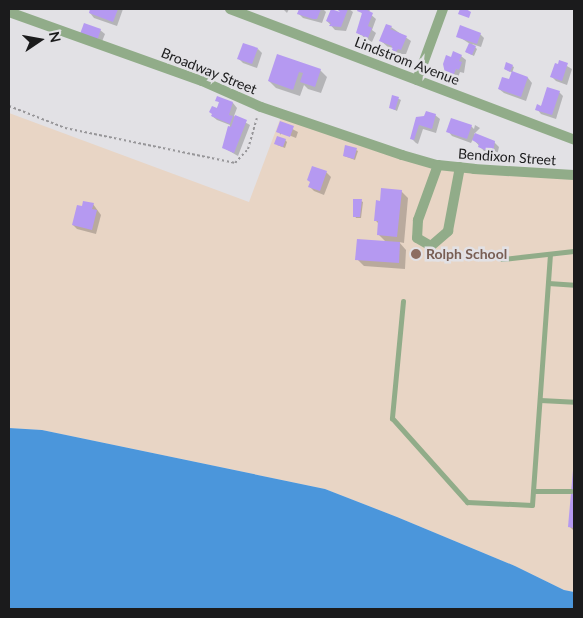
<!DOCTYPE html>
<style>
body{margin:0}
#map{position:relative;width:583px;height:618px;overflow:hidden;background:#e2e1e5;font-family:Lato,sans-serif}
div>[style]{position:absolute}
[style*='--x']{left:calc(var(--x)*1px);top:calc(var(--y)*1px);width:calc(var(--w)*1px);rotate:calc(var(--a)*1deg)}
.industrial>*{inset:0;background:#e8d5c5}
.water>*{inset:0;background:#4b96db}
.shadow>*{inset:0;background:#0003}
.building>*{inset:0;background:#b599f1}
.path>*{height:2px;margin-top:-1px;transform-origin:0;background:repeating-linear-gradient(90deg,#979699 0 2.5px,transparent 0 5px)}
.lane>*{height:5px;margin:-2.5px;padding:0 2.5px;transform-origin:2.5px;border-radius:2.5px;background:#91ac89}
.street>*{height:10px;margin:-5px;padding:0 5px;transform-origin:5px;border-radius:5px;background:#91ac89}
.dots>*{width:14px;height:14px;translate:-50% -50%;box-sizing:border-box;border:2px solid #e2e1e5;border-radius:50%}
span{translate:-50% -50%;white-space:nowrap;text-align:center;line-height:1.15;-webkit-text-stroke:5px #e2e1e5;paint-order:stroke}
.street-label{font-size:14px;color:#1b1b1c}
.education-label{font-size:14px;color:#785e54;font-weight:700}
.left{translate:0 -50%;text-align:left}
.frame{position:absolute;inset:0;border:10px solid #1b1b1c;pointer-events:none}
.north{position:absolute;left:15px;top:15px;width:50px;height:50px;-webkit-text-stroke:4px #e2e1e5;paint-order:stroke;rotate:78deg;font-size:14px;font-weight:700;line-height:20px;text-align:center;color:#1b1b1c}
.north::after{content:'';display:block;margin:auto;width:18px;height:22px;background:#1b1b1c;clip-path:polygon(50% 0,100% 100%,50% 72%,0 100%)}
</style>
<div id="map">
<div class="industrial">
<i style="clip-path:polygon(9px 113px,249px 202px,282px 114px,438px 165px,574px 175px,574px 592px,564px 590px,515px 566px,397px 517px,325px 489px,42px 430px,9px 428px)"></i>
</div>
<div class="water">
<i style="clip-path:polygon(9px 428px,42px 430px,325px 489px,397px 517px,515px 566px,564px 590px,574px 592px,574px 609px,9px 609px)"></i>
</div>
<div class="shadow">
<i style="clip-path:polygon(92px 9px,123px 9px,117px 26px,94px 18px,90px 13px)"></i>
<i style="clip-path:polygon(283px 9px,289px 9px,287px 13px)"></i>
<i style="clip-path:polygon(301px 9px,323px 9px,326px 12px,322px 23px,303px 18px,299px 14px)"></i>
<i style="clip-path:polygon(339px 9px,349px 9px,353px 12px,346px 31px,335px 30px,327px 21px,344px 15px)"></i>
<i style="clip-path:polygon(359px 9px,370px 9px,369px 13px,376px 19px,372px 30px,376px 33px,372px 42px,357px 33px,363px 15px)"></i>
<i style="clip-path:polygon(391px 27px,411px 41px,406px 54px,396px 54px,381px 41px)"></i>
<i style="clip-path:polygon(100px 30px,105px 34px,101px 44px,86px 38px)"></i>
<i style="clip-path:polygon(480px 34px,484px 38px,481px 47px,472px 44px,477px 49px,474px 56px,466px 52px,470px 44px,458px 36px)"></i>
<i style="clip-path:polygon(258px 49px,262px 53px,257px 68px,243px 63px,239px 59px)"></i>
<i style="clip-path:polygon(278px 56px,320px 70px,327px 77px,321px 93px,308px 89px,304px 85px,300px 96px,276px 88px,269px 81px)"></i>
<i style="clip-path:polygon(461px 56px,466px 60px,464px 73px,460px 72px,457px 80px,446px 73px,452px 59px)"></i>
<i style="clip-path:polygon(560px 62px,572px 69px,567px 85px,556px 81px,552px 77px)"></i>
<i style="clip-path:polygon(512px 66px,514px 67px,512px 73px,528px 78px,532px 83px,526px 101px,504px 93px,499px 89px,510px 81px,513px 73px,505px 69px)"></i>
<i style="clip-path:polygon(559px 92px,563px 96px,556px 119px,541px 114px,537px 109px)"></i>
<i style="clip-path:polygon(393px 96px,401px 100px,397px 111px,391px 108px)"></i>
<i style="clip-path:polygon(218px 98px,233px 103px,237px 108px,234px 116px,250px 125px,238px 156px,224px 148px,230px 125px,217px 120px,212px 116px,220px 103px,217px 100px)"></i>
<i style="clip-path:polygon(435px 115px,440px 119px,436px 133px,423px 129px,418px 144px,416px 143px,411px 138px,417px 118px)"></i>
<i style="clip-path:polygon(281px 123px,298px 132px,296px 138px,281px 132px,281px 135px,278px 131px)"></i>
<i style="clip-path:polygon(475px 125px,480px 128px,474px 134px,494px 142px,499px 147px,497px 156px,484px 151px,473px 139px,471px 143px,452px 136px,448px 131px,471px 126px,474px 129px)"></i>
<i style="clip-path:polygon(285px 140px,287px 142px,285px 148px,277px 145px)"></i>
<i style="clip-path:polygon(356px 150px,358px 151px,355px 160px,344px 156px)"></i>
<i style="clip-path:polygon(326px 172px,331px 177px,324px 195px,314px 191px,310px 187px)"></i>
<i style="clip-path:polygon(401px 191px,408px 198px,404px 243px,399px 242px,406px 250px,405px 269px,364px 266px,357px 259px,386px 242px,378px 234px,379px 224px,375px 220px,381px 202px)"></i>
<i style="clip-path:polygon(361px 201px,363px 202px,361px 218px,356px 218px,355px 216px)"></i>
<i style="clip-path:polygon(93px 204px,101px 215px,96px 234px,77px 229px,73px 225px,82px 208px)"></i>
<i style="clip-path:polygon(574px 468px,574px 531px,570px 527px)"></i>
</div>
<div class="building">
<i style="clip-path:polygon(90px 9px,118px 9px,113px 22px,89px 13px)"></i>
<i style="clip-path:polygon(299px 9px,321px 9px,317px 19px,313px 19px,297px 14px)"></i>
<i style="clip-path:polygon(331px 9px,340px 12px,337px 9px,348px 9px,341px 27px,329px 26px,331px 23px,326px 21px)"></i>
<i style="clip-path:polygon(358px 9px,365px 9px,373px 13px,368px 26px,372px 28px,368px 38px,356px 33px,362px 13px,357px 11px)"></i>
<i style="clip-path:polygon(460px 9px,466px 9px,471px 12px,469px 18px,458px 14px)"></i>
<i style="clip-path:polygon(84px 23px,101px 29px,97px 41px,80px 34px)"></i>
<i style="clip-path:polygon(386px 24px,392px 26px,390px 29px,407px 36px,401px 50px,398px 49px,396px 52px,390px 50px,392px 46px,379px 41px)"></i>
<i style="clip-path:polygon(460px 25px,481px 33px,477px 44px,456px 37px)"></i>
<i style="clip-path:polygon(243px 43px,258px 48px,252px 64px,237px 59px)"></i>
<i style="clip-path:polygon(469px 43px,476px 46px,472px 55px,465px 52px)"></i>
<i style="clip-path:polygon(453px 51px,462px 55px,459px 61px,462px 62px,459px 70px,456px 69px,453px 76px,445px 73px,443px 64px,446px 55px,451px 57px)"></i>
<i style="clip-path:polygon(277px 54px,321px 69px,315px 87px,300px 82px,303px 73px,299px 72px,293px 90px,268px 81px)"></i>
<i style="clip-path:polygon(559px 60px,568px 63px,562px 81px,550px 77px,555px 63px,558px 64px)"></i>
<i style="clip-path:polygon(506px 62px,513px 65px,510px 72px,504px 69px)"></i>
<i style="clip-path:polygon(512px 71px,528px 77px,521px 97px,498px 89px,502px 77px,509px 79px)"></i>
<i style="clip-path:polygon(547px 87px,560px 91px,552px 115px,535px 110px,537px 104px,541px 106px)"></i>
<i style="clip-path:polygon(392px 95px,399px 97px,395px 110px,389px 108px)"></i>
<i style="clip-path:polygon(217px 96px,233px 102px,229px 115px,233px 116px,230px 124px,211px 116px,212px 114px,209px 112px,212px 106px,217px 108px,219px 102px,215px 101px)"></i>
<i style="clip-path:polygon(426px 111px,436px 114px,432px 129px,419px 125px,414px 140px,410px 139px,416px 117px,424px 116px)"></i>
<i style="clip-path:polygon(235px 115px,247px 120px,234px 153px,222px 148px,228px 126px,231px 127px)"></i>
<i style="clip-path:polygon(451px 118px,472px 125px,467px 139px,446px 132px)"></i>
<i style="clip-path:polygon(280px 121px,294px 126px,290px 137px,276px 132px)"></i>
<i style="clip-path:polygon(475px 133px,495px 141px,493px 153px,478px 147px,479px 144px,472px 140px)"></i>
<i style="clip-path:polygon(277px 136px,286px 139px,283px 147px,274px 144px)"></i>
<i style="clip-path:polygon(345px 145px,357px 148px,354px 159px,343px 156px)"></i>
<i style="clip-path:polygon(312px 166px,327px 171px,320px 191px,308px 187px,310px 182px,307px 180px)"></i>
<i style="clip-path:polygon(381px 188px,402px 190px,397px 237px,377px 235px,378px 221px,374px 221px,376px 200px,380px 201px)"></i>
<i style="clip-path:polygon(353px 199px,362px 199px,360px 217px,353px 217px)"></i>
<i style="clip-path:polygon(83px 201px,94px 203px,92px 209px,97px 210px,92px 230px,72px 225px,77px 205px,82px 206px)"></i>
<i style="clip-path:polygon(357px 239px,400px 242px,399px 263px,355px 260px)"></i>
<i style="clip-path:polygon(573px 470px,574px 470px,574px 528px,568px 527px)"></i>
</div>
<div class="path">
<i style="--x:9;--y:106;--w:60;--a:21.4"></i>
<i style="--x:65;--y:128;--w:174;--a:11.6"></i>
<i style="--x:235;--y:163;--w:19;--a:-47"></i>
<i style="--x:248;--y:149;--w:32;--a:-74"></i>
</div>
<div class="lane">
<i style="--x:502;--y:259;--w:72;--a:-6.3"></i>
<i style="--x:548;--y:283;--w:26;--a:4"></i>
<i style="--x:403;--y:301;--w:118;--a:95.4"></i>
<i style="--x:392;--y:418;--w:113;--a:48.2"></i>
<i style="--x:467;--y:502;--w:65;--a:2.6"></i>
<i style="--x:532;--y:505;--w:251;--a:-85.9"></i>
<i style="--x:540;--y:400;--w:34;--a:3"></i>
<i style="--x:533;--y:491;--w:38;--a:0"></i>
</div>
<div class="street">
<i style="--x:230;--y:9;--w:368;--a:20.8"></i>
<i style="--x:9;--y:12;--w:205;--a:19.7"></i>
<i style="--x:202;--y:81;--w:64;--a:23.8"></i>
<i style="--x:261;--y:107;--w:149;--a:18.8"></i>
<i style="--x:402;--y:155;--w:37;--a:16"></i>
<i style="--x:438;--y:165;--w:36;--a:6"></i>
<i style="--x:474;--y:169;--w:100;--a:3.4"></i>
<i style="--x:417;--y:80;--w:76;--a:-69.9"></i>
<i style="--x:438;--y:165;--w:59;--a:110"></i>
<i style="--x:418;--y:220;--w:18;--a:93"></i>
<i style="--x:417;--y:238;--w:16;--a:30"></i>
<i style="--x:431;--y:246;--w:23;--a:-41"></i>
<i style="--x:448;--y:231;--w:65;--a:-79.4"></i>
</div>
<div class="dots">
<i style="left:416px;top:254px;background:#8d6e63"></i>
</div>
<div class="street-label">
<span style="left:407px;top:61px;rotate:21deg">Lindstrom Avenue</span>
<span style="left:209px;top:71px;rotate:22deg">Broadway Street</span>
<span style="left:507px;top:157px;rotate:4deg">Bendixon Street</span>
</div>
<div class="education-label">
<span class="left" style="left:426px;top:254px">Rolph School</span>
</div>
<div class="frame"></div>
<div class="north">N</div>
</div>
